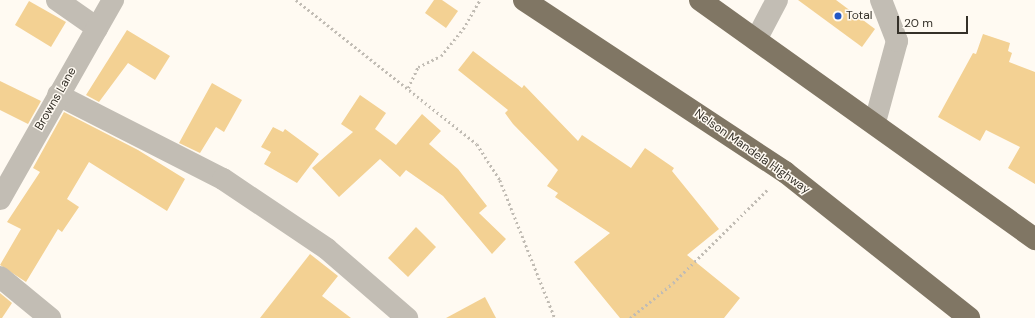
<!DOCTYPE html>
<style>
body{margin:0}
#map{position:relative;width:1035px;height:318px;overflow:hidden;background:#fffaf2;font-family:"DM Sans",sans-serif}
div>[style]{position:absolute}
[style*='--x']{left:calc(var(--x)*1px);top:calc(var(--y)*1px);width:calc(var(--w)*1px);rotate:calc(var(--a)*1deg)}
.building>*{inset:0;background:#f3d193}
.path>*{height:2.5px;margin-top:-1.25px;transform-origin:0;background:repeating-linear-gradient(90deg,#c1bcb4 0 2px,transparent 0 5px)}
.minor>*{height:22px;margin:-11px;padding:0 11px;transform-origin:11px;border-radius:11px;background:#c2bdb4}
.highway>*{height:22px;margin:-11px;padding:0 11px;transform-origin:11px;border-radius:11px;background:#807664}
.dots>*{width:11px;height:11px;translate:-50% -50%;box-sizing:border-box;border:2px solid #fffaf2;border-radius:50%}
span{translate:-50% -50%;white-space:nowrap;text-align:center;line-height:1.15;-webkit-text-stroke:3px #fffaf2;paint-order:stroke}
.poi-label{font-size:12px;color:#353129}
.left{translate:0 -50%;text-align:left}
.street-label{font-size:12px;color:#353129}
.scale{position:absolute;left:897px;top:16px;width:71px;height:18px;box-sizing:border-box;border:2px solid #353129;border-top:0;padding-left:5px;font-size:12px;line-height:14px;white-space:nowrap;color:#353129;-webkit-text-stroke:3px #fffaf2;paint-order:stroke}
</style>
<div id="map">
<div class="building">
<i style="clip-path:polygon(434px 0,442px 0,458px 11px,446px 28px,425px 13px)"></i>
<i style="clip-path:polygon(798px 0,836px 0,875px 29px,862px 47px)"></i>
<i style="clip-path:polygon(29px 1px,66px 22px,51px 47px,15px 25px)"></i>
<i style="clip-path:polygon(127px 30px,170px 56px,155px 80px,128px 63px,99px 102px,86px 95px)"></i>
<i style="clip-path:polygon(983px 34px,1010px 43px,1008px 51px,1012px 53px,1009px 62px,1035px 72px,1035px 184px,1008px 168px,1020px 147px,986px 130px,980px 141px,938px 117px,973px 53px,976px 54px)"></i>
<i style="clip-path:polygon(473px 51px,522px 88px,524px 85px,578px 141px,582px 135px,631px 168px,645px 148px,674px 168px,672px 171px,719px 229px,687px 255px,740px 298px,724px 318px,620px 318px,574px 262px,610px 233px,555px 197px,558px 193px,547px 186px,558px 170px,513px 124px,505px 113px,508px 110px,458px 70px)"></i>
<i style="clip-path:polygon(0 81px,41px 101px,28px 124px,0 110px)"></i>
<i style="clip-path:polygon(212px 83px,242px 100px,224px 132px,216px 127px,200px 153px,179px 143px)"></i>
<i style="clip-path:polygon(360px 95px,386px 113px,375px 129px,396px 145px,422px 114px,441px 131px,429px 144px,458px 169px,487px 206px,479px 213px,506px 239px,492px 254px,443px 196px,406px 170px,400px 177px,380px 159px,339px 197px,312px 168px,353px 132px,341px 124px)"></i>
<i style="clip-path:polygon(64px 112px,138px 150px,185px 179px,167px 211px,89px 162px,67px 199px,79px 207px,62px 232px,58px 229px,26px 282px,0 265px,21px 229px,7px 222px,40px 172px,33px 168px)"></i>
<i style="clip-path:polygon(273px 127px,283px 132px,285px 129px,319px 154px,297px 183px,264px 164px,271px 152px,261px 147px)"></i>
<i style="clip-path:polygon(416px 227px,436px 247px,408px 277px,388px 258px)"></i>
<i style="clip-path:polygon(310px 254px,338px 276px,322px 296px,351px 318px,260px 318px)"></i>
<i style="clip-path:polygon(0 293px,12px 303px,2px 318px,0 318px)"></i>
<i style="clip-path:polygon(485px 297px,496px 318px,446px 318px)"></i>
</div>
<div class="path">
<i style="--x:296;--y:0;--w:231;--a:38.5"></i>
<i style="--x:477;--y:144;--w:43;--a:57.4"></i>
<i style="--x:500;--y:180;--w:149;--a:68.3"></i>
<i style="--x:408;--y:88;--w:23;--a:-65"></i>
<i style="--x:418;--y:67;--w:25;--a:-26"></i>
<i style="--x:441;--y:56;--w:35;--a:-51"></i>
<i style="--x:463;--y:29;--w:34;--a:-60"></i>
<i style="--x:630;--y:318;--w:55;--a:-39.1"></i>
<i style="--x:673;--y:283;--w:134;--a:-44.7"></i>
</div>
<div class="minor">
<i style="--x:57;--y:0;--w:49;--a:35"></i>
<i style="--x:756;--y:40;--w:45;--a:-62.3"></i>
<i style="--x:58;--y:95;--w:185;--a:27"></i>
<i style="--x:223;--y:179;--w:125;--a:33.9"></i>
<i style="--x:327;--y:249;--w:106;--a:40.8"></i>
<i style="--x:875;--y:122;--w:84;--a:-74.8"></i>
<i style="--x:897;--y:41;--w:44;--a:-111.3"></i>
<i style="--x:0;--y:199;--w:229;--a:-60.4"></i>
<i style="--x:0;--y:277;--w:65;--a:39.4"></i>
</div>
<div class="highway">
<i style="--x:524;--y:0;--w:313;--a:33.4"></i>
<i style="--x:785;--y:172;--w:235;--a:38.4"></i>
<i style="--x:700;--y:0;--w:412;--a:35.5"></i>
</div>
<div class="dots">
<i style="left:838px;top:16px;background:#2357c5"></i>
</div>
<div class="poi-label">
<span class="left" style="left:846px;top:16px">Total</span>
</div>
<div class="street-label">
<span style="left:56px;top:99px;rotate:-60deg">Browns Lane</span>
<span style="left:752px;top:152px;rotate:35deg">Nelson Mandela Highway</span>
</div>
<div class="scale">20 m</div>
</div>
